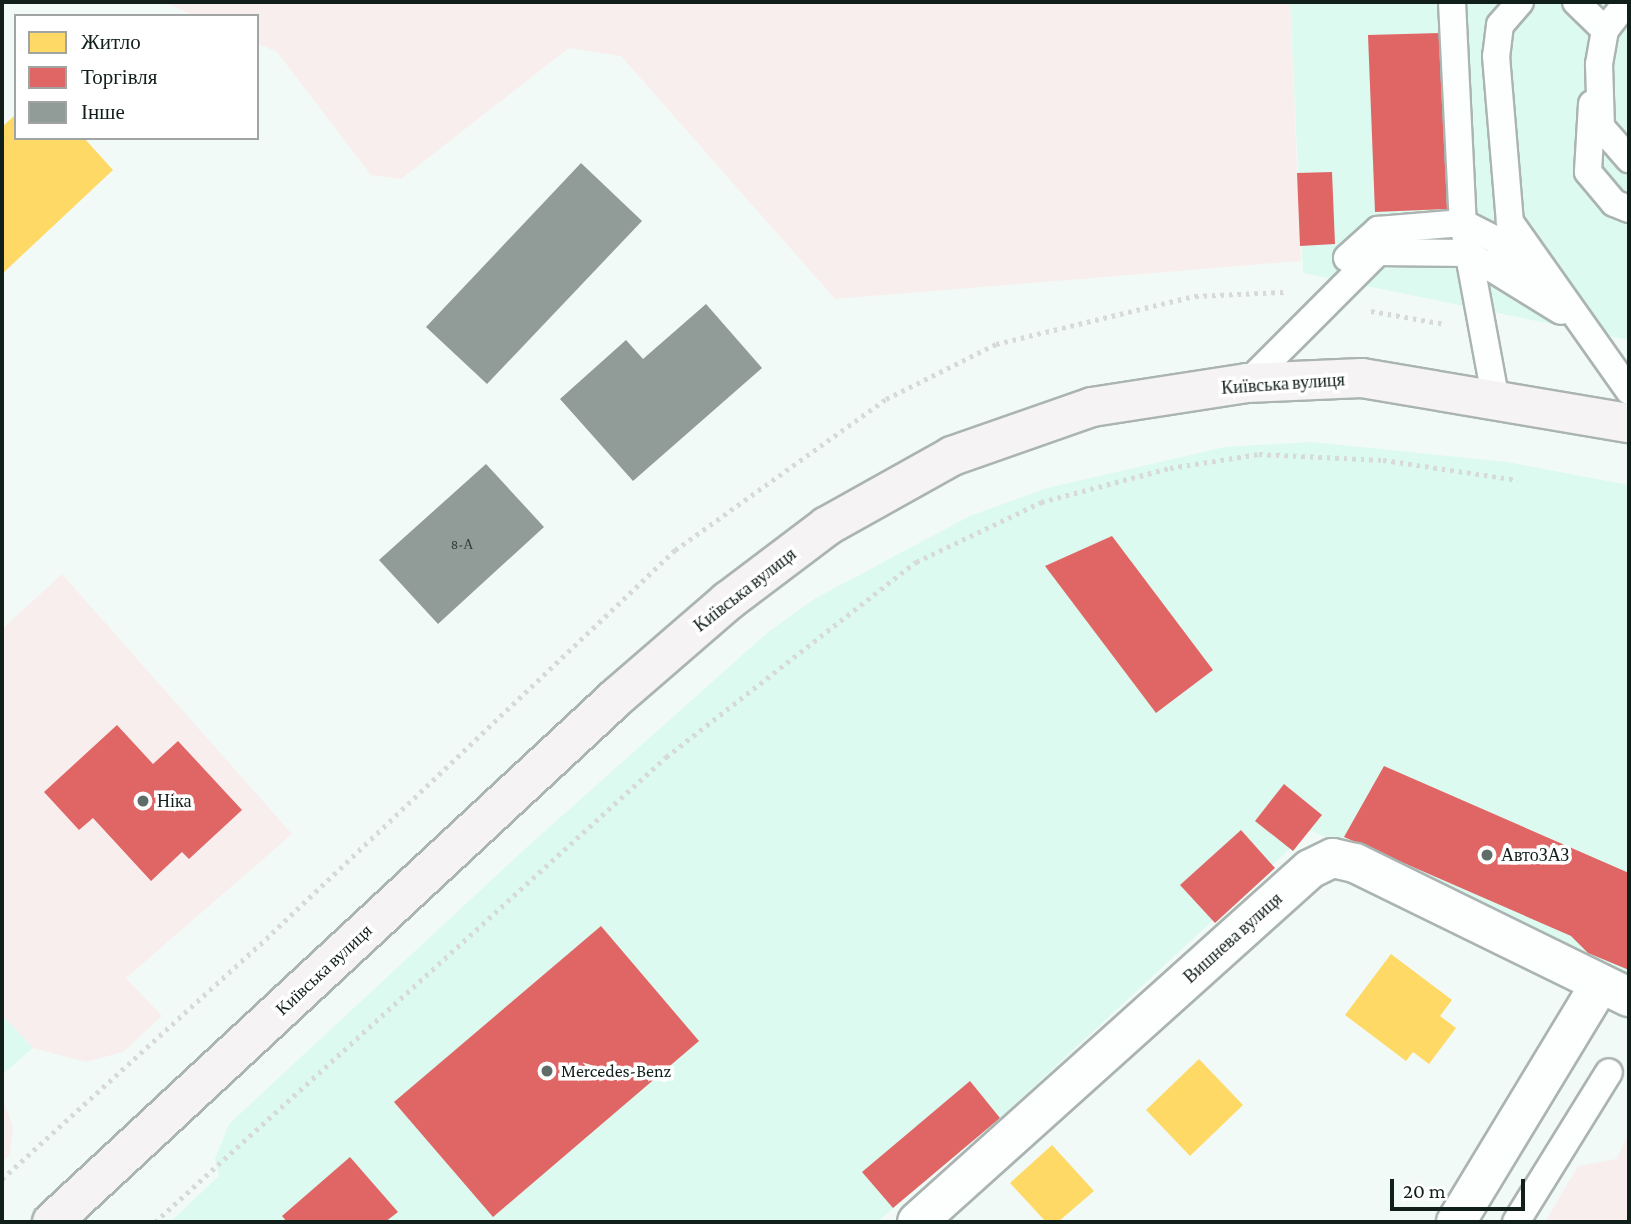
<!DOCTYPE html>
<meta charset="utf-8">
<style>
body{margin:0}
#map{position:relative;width:1631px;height:1224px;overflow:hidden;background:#f2faf7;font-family:"Crimson Pro",serif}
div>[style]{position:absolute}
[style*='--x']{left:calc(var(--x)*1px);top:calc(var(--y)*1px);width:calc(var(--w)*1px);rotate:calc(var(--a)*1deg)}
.built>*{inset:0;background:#dcfaef}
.green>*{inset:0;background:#f9eeee}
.homes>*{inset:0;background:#ffd966}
.shops>*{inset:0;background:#e06666}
.building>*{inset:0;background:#919b97}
.path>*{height:4.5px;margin-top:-2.25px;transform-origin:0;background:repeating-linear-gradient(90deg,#d7dad8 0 3.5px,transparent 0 8.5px)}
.roads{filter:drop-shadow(2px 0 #aab4b1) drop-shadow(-2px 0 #aab4b1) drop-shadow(0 2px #aab4b1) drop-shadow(0 -2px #aab4b1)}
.service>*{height:26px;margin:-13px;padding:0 13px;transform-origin:13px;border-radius:13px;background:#fdfefe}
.minor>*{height:38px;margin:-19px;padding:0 19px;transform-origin:19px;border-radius:19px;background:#fdfefe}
.secondary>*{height:38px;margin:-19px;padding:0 19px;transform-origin:19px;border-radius:19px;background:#f6f3f4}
.dots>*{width:19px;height:19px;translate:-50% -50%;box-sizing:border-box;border:4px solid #fff;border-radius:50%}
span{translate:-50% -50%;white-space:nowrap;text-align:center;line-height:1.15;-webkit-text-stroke:7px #fff;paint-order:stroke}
.number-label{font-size:14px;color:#313e39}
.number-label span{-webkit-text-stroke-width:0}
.street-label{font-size:18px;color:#111f1a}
.poi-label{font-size:18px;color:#111f1a}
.left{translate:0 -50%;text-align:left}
.frame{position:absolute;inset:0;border:4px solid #111f1a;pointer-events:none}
.legend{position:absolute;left:14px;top:14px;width:245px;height:126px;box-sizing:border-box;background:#fff;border:2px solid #a0a5a3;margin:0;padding:9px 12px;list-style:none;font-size:21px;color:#111f1a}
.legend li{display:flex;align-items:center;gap:14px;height:35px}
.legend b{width:35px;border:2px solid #a0a5a3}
.scale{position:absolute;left:1390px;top:1179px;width:135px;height:32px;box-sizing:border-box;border:4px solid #111f1a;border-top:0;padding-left:9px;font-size:21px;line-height:24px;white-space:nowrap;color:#111f1a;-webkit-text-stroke:5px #fff;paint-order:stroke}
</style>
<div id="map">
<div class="built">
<i style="clip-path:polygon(1290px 2px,1629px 2px,1629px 340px,1303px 273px)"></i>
<i style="clip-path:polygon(1311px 442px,1507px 462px,1629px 485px,1629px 979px,1310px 830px,1000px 1118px,877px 1222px,170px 1222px,219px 1176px,215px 1159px,229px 1124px,526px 848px,767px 633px,816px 598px,970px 516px,1047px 488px,1225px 447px)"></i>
<i style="clip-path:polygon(2px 1015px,33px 1048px,2px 1075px)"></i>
</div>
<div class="green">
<i style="clip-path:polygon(164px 2px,1290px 2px,1301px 261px,835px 299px,621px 56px,569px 48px,401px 179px,371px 175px,277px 52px,257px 43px,257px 16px,195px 16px)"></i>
<i style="clip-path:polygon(62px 574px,292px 834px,126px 978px,162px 1016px,123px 1052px,86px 1062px,33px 1048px,2px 1015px,2px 629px)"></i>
<i style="clip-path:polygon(2px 1097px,13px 1127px,10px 1155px,2px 1162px)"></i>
<i style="clip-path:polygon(1629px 1133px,1629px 1222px,1545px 1222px,1578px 1166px,1616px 1159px)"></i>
</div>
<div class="homes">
<i style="clip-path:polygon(16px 114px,16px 138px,84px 138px,113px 170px,2px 274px,2px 127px)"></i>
<i style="clip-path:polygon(1391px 954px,1452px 1000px,1440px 1016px,1456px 1028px,1429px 1064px,1413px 1052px,1406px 1061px,1345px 1015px)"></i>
<i style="clip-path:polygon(1199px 1059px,1243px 1105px,1190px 1156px,1146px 1110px)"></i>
<i style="clip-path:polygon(1052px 1145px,1094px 1191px,1058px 1222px,1046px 1222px,1010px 1183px)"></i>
</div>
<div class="shops">
<i style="clip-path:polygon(1440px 33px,1447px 209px,1375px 212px,1368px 35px)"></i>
<i style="clip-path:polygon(1332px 172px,1335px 244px,1300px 246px,1297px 173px)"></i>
<i style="clip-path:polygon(1112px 536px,1213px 670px,1156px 713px,1045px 566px)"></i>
<i style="clip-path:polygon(117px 725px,153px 764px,178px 741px,242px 810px,189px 859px,182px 852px,151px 881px,93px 818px,79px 830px,44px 792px)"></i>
<i style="clip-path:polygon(1384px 766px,1629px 873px,1629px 970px,1588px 953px,1571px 936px,1344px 837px)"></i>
<i style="clip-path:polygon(1284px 784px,1322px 815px,1293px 851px,1255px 821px)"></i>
<i style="clip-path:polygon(1241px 830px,1275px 868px,1215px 923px,1180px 885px)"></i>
<i style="clip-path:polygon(601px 926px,699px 1041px,493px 1217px,394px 1102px)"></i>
<i style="clip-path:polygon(970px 1081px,1000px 1118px,893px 1208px,862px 1172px)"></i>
<i style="clip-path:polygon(350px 1157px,398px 1212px,385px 1222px,287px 1222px,282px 1216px)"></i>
</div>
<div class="building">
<i style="clip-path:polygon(581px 163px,642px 221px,487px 384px,426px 327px)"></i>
<i style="clip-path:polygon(706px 304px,762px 368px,633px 481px,560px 399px,626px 340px,643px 359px)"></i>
<i style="clip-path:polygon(486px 464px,544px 527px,438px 624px,379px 560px)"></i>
</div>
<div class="path">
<i style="--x:1371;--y:311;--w:75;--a:10"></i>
<i style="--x:2;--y:1179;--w:365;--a:-42.3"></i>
<i style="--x:272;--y:933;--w:556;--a:-43.54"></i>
<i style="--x:675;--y:550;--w:259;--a:-35.6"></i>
<i style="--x:886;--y:399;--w:123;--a:-26.6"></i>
<i style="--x:996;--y:344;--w:205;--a:-13.6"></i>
<i style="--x:1195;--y:296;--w:89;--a:-2.6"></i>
<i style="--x:155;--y:1222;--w:691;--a:-42.3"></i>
<i style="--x:666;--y:757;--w:317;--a:-38"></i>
<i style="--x:916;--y:562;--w:139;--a:-25.6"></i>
<i style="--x:1041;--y:502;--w:133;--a:-14.8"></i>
<i style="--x:1170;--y:468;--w:90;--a:-8.9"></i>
<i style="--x:1259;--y:454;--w:124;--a:2.8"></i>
<i style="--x:1383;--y:460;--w:136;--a:8.4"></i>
</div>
<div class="roads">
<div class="service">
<i style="--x:1452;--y:2;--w:221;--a:87.2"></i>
<i style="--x:1463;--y:223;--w:176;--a:79.5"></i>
<i style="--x:1520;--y:2;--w:30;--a:131"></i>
<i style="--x:1500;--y:25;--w:31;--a:97"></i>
<i style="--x:1496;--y:56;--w:167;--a:85.2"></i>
<i style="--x:1510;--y:222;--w:207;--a:54.8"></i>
<i style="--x:1576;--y:2;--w:40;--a:44"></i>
<i style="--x:1627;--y:2;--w:36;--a:128"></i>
<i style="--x:1605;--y:30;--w:35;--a:100"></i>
<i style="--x:1599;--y:64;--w:63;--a:88.2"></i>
<i style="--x:1601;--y:127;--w:43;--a:48.8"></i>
<i style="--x:1592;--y:104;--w:68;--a:93.4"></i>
<i style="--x:1588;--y:172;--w:40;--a:50"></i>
<i style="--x:1614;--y:203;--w:16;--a:22"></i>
<i style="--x:1347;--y:258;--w:42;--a:-42.1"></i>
<i style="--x:1378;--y:230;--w:85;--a:-4.7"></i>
<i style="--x:1463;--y:223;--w:36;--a:27"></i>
<i style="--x:1495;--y:239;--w:47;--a:50.2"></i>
<i style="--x:1247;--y:383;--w:185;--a:-45"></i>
<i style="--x:1378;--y:252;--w:89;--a:0.6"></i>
<i style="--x:1467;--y:253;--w:110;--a:31.7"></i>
<i style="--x:1516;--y:1222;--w:176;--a:-58.2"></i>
</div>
<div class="minor">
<i style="--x:917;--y:1222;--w:528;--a:-41.93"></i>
<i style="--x:1310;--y:869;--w:25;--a:-26"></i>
<i style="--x:1333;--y:858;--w:23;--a:13"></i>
<i style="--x:1355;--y:863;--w:305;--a:26.1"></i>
<i style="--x:1456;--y:1222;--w:278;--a:-58.8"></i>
</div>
<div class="secondary">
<i style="--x:52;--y:1222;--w:771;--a:-42.9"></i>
<i style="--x:617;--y:697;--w:147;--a:-40.9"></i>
<i style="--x:728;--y:601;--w:124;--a:-37.1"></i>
<i style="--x:827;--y:526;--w:143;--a:-29.2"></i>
<i style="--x:952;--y:456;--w:148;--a:-19.3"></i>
<i style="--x:1092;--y:407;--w:157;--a:-8.8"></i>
<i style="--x:1247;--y:383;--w:115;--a:-2.5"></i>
<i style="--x:1362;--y:378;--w:271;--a:9.6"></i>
</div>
</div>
<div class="dots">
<i style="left:143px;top:801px;background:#606c67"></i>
<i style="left:1487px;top:855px;background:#606c67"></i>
<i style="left:547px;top:1071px;background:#606c67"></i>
</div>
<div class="number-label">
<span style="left:462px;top:544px">8-А</span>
</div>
<div class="street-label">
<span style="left:1283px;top:384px;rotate:-4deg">Київська вулиця</span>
<span style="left:745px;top:590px;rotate:-38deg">Київська вулиця</span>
<span style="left:1233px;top:938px;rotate:-42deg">Вишнева вулиця</span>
<span style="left:324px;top:970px;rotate:-43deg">Київська вулиця</span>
</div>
<div class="poi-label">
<span class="left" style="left:157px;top:801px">Ніка</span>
<span class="left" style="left:1501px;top:855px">АвтоЗАЗ</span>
<span class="left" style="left:561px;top:1071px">Mercedes-Benz</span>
</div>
<div class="frame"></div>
<ul class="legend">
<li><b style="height:19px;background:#ffd966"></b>Житло</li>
<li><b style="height:19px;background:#e06666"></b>Торгівля</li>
<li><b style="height:19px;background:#919b97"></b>Інше</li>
</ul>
<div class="scale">20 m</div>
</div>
